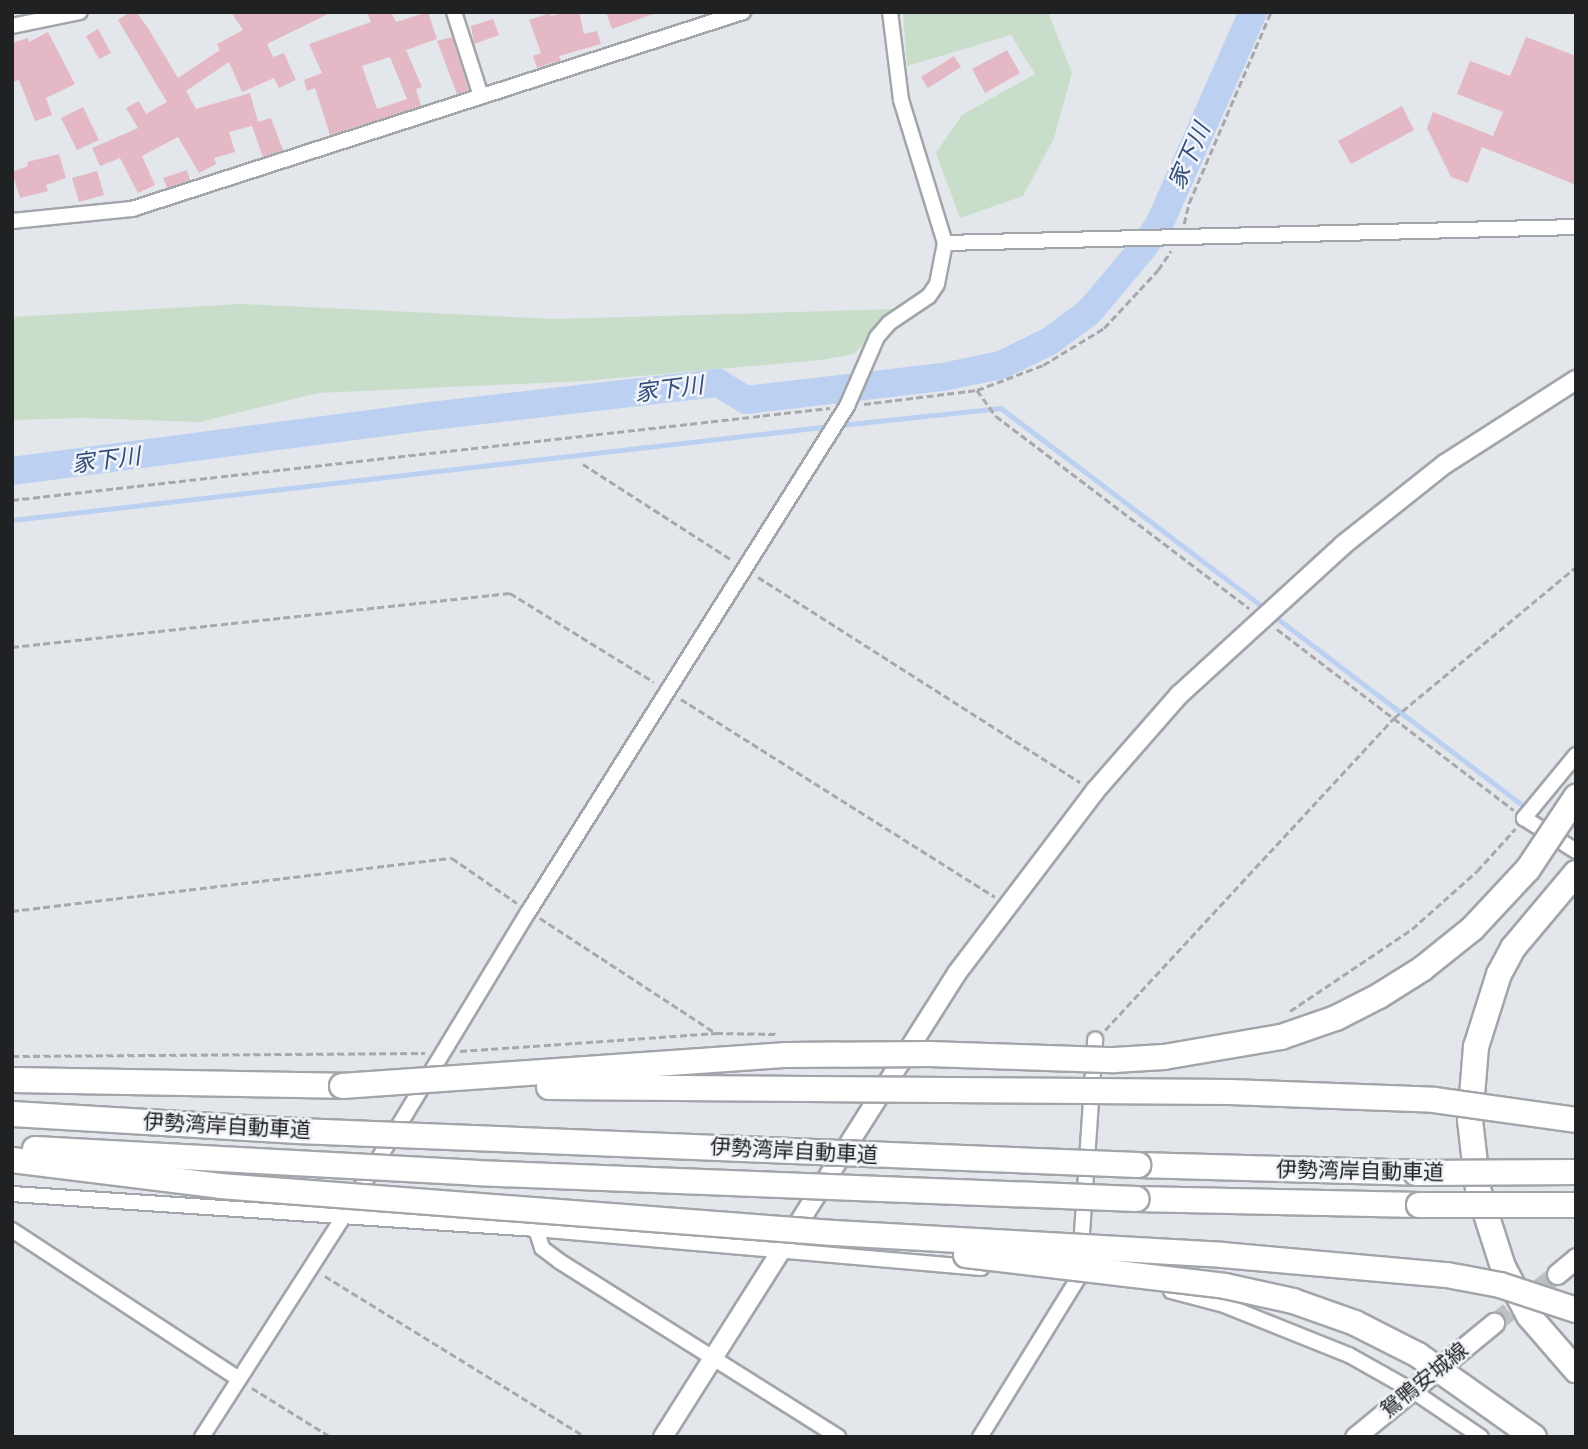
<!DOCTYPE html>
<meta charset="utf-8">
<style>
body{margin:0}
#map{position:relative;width:1588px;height:1449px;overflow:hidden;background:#e3e6eb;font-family:Merriweather,"Noto Sans JP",serif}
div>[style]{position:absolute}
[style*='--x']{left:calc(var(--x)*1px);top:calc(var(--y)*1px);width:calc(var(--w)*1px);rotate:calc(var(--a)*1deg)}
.green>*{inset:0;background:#c8deca}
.stream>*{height:4.5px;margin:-2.25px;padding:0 2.25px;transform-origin:2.25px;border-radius:2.25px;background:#bcd0f2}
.river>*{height:28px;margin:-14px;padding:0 14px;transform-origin:14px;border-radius:14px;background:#bcd0f2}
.building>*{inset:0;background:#e4b9c5}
.secondary-tunnel>*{height:19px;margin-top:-9.5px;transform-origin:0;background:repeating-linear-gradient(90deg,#bcbfc3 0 19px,transparent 0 29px)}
.path>*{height:2.5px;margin-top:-1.25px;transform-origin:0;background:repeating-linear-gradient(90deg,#a6a8ac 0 7px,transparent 0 10.5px)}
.roads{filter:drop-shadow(2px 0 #a2a5aa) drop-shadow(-2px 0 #a2a5aa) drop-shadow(0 2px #a2a5aa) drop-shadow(0 -2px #a2a5aa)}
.minor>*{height:14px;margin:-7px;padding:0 7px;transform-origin:7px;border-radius:7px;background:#fff}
.tertiary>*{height:18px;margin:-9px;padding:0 9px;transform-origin:9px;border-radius:9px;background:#fff}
.secondary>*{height:19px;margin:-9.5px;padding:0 9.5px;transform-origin:9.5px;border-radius:9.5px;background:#fff}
.motorway>*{height:24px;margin:-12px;padding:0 12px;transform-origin:12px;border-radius:12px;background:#fff}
.bridges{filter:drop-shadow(2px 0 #a2a5aa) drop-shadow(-2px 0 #a2a5aa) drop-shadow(0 2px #a2a5aa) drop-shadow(0 -2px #a2a5aa)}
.motorway-bridge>*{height:24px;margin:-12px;padding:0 12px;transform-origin:12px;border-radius:12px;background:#fff}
span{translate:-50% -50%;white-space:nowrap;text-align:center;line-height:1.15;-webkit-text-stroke:5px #f0f3f8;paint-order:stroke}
.street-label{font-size:21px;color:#202123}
.water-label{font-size:23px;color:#334c7a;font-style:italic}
.frame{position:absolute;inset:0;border:14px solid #202123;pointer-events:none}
</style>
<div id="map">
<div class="green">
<i style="clip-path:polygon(903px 12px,1048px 12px,1072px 73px,1054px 138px,1023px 196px,960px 218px,936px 153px,962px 115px,1035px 74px,1011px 35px,907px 66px)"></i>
<i style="clip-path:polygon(241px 304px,557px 319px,896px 309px,854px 354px,821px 360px,584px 381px,318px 393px,200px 422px,82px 418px,12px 420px,12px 317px)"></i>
</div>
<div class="stream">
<i style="--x:840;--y:425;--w:162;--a:-6"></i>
<i style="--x:1001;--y:408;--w:333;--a:37.2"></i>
<i style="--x:12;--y:520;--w:824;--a:-6.55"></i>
<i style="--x:1273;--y:615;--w:345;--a:37.3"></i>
</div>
<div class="river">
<i style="--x:12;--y:471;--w:423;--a:-7.5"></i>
<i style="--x:431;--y:416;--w:289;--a:-6.6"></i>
<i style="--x:718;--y:383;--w:33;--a:31"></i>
<i style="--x:746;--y:400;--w:198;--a:-6.7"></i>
<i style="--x:943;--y:377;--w:59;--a:-11.7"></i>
<i style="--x:1001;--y:365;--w:55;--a:-26.1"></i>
<i style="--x:1050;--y:341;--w:49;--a:-36.6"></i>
<i style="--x:1089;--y:312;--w:82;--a:-49.9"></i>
<i style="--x:1142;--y:249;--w:29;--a:-55"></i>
<i style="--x:1159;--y:225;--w:233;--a:-66.2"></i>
</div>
<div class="building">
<i style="clip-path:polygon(130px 12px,136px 12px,148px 28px,178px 78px,220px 50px,217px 44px,243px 30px,231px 12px,332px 12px,267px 44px,273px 57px,284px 53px,296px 80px,279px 88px,274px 78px,242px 92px,229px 62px,186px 91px,196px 109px,250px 93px,258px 122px,271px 118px,283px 150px,263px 157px,252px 126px,229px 132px,235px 152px,214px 158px,216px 164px,199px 173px,178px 137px,142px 156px,155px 185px,138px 193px,120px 158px,100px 166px,92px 148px,138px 128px,126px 108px,139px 101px,146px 114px,167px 102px,118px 20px)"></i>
<i style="clip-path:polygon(evenodd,367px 12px,391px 12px,396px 22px,428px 12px,437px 39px,406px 50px,422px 87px,416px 89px,421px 106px,330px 135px,315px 88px,307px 91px,304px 80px,322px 73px,309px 44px,371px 22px,367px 12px,390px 57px,407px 99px,377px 109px,362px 66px,390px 57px)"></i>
<i style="clip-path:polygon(566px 12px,579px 12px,584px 34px,597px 31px,601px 44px,559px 56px,561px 60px,537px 68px,533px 56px,541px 53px,529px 20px,550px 13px,551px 16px)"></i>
<i style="clip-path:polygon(606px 12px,653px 12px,653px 14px,612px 29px)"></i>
<i style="clip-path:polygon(493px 19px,499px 35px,474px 44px,471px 26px)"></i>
<i style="clip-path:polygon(98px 29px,111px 53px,99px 59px,86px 36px)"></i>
<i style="clip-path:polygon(48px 32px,75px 84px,46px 98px,52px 115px,35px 121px,19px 80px,12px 82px,12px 43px,28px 38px,29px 42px)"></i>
<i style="clip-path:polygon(452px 37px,469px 90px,457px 94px,437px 41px)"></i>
<i style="clip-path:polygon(1526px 37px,1576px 56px,1576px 185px,1482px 147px,1468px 183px,1451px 177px,1427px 128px,1433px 112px,1493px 136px,1503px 112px,1457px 94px,1470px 61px,1510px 76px)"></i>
<i style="clip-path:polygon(1007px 50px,1020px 73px,985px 93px,972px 69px)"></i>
<i style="clip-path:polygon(954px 56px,961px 67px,928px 88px,921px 77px)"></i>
<i style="clip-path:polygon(1402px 106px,1414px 130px,1351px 164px,1338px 141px)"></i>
<i style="clip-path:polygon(83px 107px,99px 140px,77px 150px,61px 118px)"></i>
<i style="clip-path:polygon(59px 154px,66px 178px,46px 185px,48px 191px,20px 198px,12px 172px,28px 166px,27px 162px)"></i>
<i style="clip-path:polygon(187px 170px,190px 180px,167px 188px,163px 178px)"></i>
<i style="clip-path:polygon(97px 171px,104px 195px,79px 202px,72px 178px)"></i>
</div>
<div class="secondary-tunnel">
<i style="--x:1494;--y:1323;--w:80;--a:-37.9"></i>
</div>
<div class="path">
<i style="--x:1184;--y:224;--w:22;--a:-77"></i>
<i style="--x:1189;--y:203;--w:208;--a:-66.8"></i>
<i style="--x:977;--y:390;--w:32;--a:54"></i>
<i style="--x:996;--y:416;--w:318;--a:37.2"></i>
<i style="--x:864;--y:404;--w:114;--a:-7.1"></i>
<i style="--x:977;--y:390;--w:71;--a:-20.7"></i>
<i style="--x:1043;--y:365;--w:71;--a:-31.2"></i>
<i style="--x:1104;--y:328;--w:79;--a:-47"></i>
<i style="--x:1158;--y:270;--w:23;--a:-56"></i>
<i style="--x:583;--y:464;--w:177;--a:32.8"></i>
<i style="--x:12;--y:500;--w:823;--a:-6.42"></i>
<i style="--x:758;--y:577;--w:382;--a:32.5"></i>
<i style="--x:1277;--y:629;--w:298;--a:37.4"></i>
<i style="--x:12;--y:647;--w:501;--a:-6.19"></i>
<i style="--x:510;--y:593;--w:169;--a:31.7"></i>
<i style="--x:681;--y:699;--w:371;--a:32.2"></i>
<i style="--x:12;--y:911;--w:443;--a:-6.9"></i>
<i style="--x:452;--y:858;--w:79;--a:34.7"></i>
<i style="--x:540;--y:918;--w:210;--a:33.2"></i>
<i style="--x:1290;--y:1011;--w:147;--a:-33.9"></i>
<i style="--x:1412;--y:929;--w:87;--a:-41.7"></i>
<i style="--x:1477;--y:871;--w:57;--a:-47.9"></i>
<i style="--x:1105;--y:1030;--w:425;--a:-47.2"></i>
<i style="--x:1394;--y:718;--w:236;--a:-39.7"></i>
<i style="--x:460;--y:1051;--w:257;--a:-4"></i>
<i style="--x:716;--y:1033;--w:62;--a:0.9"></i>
<i style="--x:12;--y:1056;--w:413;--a:-0.4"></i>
<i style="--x:325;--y:1276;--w:307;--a:31.7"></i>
<i style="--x:252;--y:1388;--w:93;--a:31.8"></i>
</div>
<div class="roads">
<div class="minor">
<i style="--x:454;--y:12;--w:88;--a:72.2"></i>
<i style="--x:12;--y:26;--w:69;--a:-11.6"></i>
<i style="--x:12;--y:221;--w:121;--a:-5.7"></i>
<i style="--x:132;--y:209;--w:642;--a:-17.87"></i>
<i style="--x:945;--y:243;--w:631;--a:-1.45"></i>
<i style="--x:1576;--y:755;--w:82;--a:129.5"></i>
<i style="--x:1524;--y:818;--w:62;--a:32.4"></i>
<i style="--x:12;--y:1194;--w:525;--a:3.82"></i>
<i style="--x:536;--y:1229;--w:447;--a:5"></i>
<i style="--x:536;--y:1229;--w:20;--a:72"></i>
<i style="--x:542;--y:1248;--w:21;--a:37"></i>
<i style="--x:559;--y:1261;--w:330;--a:32.2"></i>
<i style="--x:12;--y:1230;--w:269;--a:33.3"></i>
<i style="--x:1171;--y:1291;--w:55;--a:14.8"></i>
<i style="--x:1224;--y:1305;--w:135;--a:21.8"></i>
<i style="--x:1349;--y:1355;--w:73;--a:29.4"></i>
<i style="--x:1413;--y:1391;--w:82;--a:34.1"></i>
<i style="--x:202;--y:1437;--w:263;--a:-57.3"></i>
<i style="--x:344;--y:1216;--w:357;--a:-58.8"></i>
<i style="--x:529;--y:911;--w:597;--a:-57.8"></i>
<i style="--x:847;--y:406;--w:75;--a:-66.5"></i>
<i style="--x:877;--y:337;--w:18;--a:-49"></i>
<i style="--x:889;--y:323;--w:48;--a:-34"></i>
<i style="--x:929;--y:296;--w:14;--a:-56"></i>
<i style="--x:937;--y:284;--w:42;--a:-79"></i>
<i style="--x:945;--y:243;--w:150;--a:-107.1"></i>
<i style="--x:901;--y:100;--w:89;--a:-97.1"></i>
<i style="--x:980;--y:1437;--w:188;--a:-58.3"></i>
<i style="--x:1079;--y:1277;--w:238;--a:-86.1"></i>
</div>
<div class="tertiary">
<i style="--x:663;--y:1437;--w:549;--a:-57.64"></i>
<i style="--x:957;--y:973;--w:228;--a:-52.8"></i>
<i style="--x:1095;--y:791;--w:128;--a:-48.8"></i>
<i style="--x:1179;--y:695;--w:222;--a:-42.4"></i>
<i style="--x:1343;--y:545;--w:130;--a:-38.5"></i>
<i style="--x:1445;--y:464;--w:156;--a:-32.7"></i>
</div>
<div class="secondary">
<i style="--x:1557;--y:1274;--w:25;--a:-40"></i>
<i style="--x:1355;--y:1437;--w:180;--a:-39.4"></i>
</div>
<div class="motorway">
<i style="--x:1576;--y:873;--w:98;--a:130"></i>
<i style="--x:1513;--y:948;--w:30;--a:118"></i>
<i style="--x:1499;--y:974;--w:77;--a:107.5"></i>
<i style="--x:1476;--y:1047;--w:73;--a:94.7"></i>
<i style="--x:1470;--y:1120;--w:69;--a:83.4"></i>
<i style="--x:1478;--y:1189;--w:82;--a:72.2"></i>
<i style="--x:1503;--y:1267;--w:55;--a:62"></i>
<i style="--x:1529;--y:1316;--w:72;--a:49"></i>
<i style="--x:12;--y:1080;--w:330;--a:1"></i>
<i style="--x:1138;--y:1165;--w:278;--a:1.6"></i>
<i style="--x:1136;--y:1199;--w:283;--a:1.2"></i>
</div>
</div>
<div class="bridges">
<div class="motorway-bridge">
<i style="--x:342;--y:1086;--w:446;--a:-4"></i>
<i style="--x:787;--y:1055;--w:142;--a:-0.4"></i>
<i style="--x:929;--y:1054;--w:185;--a:1.9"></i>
<i style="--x:1114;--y:1060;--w:50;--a:-3.4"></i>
<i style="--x:1164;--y:1057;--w:119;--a:-9.7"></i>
<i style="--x:1281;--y:1037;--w:58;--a:-19.1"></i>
<i style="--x:1336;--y:1018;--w:48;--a:-27.1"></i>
<i style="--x:1379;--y:996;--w:51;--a:-32.1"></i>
<i style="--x:1422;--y:969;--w:64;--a:-38.7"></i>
<i style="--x:1472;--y:929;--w:82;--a:-47"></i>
<i style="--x:1528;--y:869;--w:87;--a:-56.3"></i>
<i style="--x:549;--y:1087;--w:681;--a:0.42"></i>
<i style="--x:1230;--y:1092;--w:204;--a:2.2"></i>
<i style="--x:1434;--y:1100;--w:143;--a:8"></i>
<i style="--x:12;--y:1114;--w:287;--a:3.4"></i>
<i style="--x:298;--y:1131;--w:841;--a:2.32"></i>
<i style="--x:35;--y:1149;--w:441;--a:3.1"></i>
<i style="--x:475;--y:1173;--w:662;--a:2.25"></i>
<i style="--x:12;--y:1160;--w:210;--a:7.1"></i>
<i style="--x:220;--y:1186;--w:615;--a:4.38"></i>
<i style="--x:833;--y:1233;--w:390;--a:3.2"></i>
<i style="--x:1222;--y:1255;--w:226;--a:5.1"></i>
<i style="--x:1447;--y:1275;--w:54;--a:10.7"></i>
<i style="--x:1500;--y:1285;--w:80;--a:18.2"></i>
<i style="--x:1416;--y:1173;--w:160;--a:-0.4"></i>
<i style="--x:1419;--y:1205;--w:157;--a:0"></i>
<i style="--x:966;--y:1255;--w:261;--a:6.8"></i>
<i style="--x:1225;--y:1286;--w:70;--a:12.4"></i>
<i style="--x:1293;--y:1301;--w:66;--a:19.5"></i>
<i style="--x:1355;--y:1323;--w:71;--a:26.9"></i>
<i style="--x:1418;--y:1355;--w:142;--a:35.3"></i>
</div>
</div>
<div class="street-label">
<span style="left:227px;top:1126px;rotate:3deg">伊勢湾岸自動車道</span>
<span style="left:794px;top:1151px;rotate:3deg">伊勢湾岸自動車道</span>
<span style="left:1360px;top:1171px;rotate:1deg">伊勢湾岸自動車道</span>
<span style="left:1424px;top:1380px;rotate:-39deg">鴛鴨安城線</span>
</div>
<div class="water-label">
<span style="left:1189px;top:156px;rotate:-66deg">家下川</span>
<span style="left:669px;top:389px;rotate:-7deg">家下川</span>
<span style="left:106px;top:460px;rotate:-7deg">家下川</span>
</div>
<div class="frame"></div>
</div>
